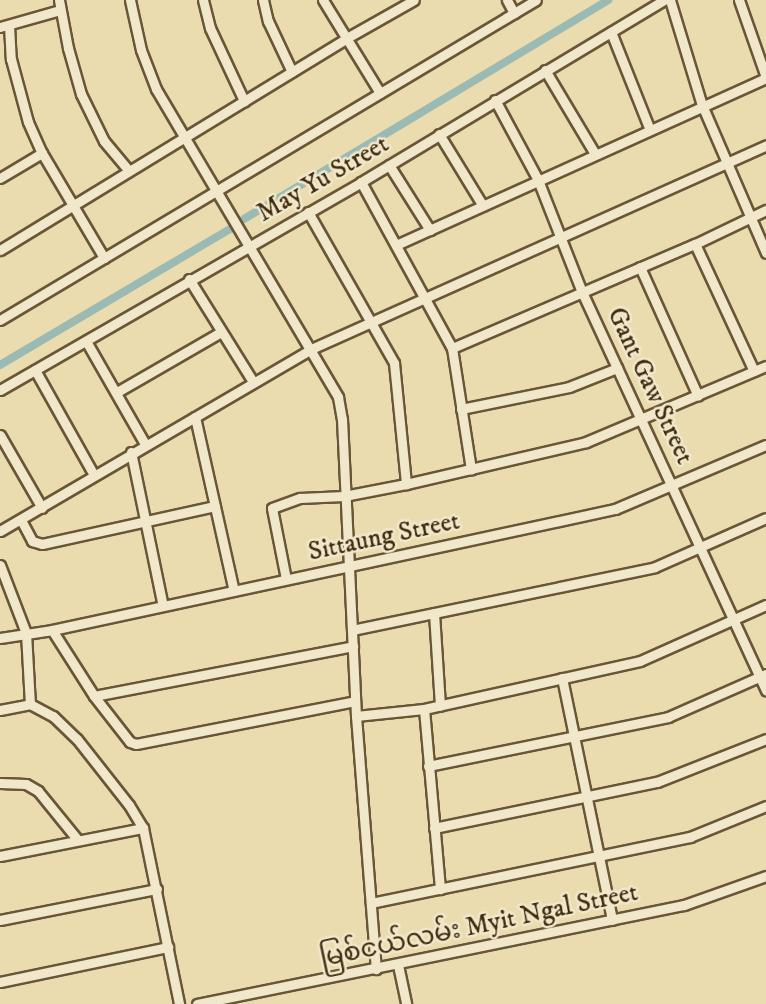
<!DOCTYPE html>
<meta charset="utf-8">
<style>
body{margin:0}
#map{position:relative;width:766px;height:1004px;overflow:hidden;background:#eadcaf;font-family:"IM FELL DW Pica","Noto Sans Myanmar",serif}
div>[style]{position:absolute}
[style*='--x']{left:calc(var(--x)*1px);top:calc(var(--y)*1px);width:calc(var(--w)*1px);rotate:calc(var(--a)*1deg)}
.canal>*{height:8px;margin:-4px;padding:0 4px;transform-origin:4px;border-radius:4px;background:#9abab3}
.roads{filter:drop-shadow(2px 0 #695636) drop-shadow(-2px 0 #695636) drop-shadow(0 2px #695636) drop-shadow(0 -2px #695636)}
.street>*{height:9px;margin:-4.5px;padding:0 4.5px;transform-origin:4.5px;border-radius:4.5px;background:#f1e8cb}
span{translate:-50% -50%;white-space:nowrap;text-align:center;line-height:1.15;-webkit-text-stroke:5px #f1e8cb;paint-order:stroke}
.street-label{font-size:26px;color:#3e2a0e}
</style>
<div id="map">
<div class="canal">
<i style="--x:244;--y:219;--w:425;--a:-31"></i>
<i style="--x:0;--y:365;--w:267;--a:-30.6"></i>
</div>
<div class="roads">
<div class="street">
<i style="--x:59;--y:0;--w:49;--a:79.4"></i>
<i style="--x:68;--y:48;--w:48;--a:74.2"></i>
<i style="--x:81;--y:94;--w:52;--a:63.9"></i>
<i style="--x:104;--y:141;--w:38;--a:50"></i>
<i style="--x:130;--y:0;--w:51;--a:77.6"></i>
<i style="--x:141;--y:50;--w:42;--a:69"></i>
<i style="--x:156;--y:89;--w:358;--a:59.4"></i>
<i style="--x:338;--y:397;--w:22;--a:80"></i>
<i style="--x:342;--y:419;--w:297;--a:87.3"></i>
<i style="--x:356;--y:716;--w:254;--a:85.5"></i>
<i style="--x:203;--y:0;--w:29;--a:76"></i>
<i style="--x:210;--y:28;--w:81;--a:65"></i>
<i style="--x:263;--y:0;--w:22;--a:77"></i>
<i style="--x:268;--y:21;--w:56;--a:64.8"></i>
<i style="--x:323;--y:0;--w:109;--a:58.5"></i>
<i style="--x:507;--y:0;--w:15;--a:62"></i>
<i style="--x:670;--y:0;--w:110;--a:73.1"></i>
<i style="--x:702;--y:105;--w:161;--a:66.6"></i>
<i style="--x:739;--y:0;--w:82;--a:70.7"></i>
<i style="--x:9;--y:25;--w:34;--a:87"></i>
<i style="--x:11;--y:59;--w:65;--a:74.9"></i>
<i style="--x:28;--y:122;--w:34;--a:66"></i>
<i style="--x:42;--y:153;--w:122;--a:59.4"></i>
<i style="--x:0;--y:27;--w:62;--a:-15.8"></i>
<i style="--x:611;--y:32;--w:105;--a:68.3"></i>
<i style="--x:545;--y:70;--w:98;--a:59.2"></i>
<i style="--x:495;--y:100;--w:91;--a:61.7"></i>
<i style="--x:538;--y:180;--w:120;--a:68.6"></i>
<i style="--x:582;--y:292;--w:439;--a:65.2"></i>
<i style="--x:439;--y:134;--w:84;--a:58.6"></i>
<i style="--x:389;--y:165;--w:77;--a:57.8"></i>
<i style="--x:0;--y:178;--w:49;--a:-30.8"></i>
<i style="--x:361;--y:182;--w:189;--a:61.3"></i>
<i style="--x:452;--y:348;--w:123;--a:81.1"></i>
<i style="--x:308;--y:212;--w:174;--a:60.3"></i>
<i style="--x:394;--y:363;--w:122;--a:84.3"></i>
<i style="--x:695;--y:244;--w:140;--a:65.1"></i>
<i style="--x:396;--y:245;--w:406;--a:-24.3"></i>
<i style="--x:0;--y:250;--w:404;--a:-31.4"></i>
<i style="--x:345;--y:39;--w:79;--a:-29.5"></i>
<i style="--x:640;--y:267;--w:141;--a:65.8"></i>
<i style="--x:189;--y:279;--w:121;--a:58.1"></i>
<i style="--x:0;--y:320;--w:624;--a:-30.84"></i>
<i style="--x:86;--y:341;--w:119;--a:60.2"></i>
<i style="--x:452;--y:348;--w:264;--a:-23.2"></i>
<i style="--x:695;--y:244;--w:79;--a:-25.6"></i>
<i style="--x:35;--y:370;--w:120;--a:60.7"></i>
<i style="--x:0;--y:390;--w:417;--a:-29.9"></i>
<i style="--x:361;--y:182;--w:353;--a:-31"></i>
<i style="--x:117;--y:392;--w:120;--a:-30"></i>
<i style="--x:461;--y:409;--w:110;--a:-11.5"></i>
<i style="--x:569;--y:387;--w:52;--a:-21.6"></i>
<i style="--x:195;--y:417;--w:178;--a:77.4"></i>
<i style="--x:0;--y:435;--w:84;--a:60.1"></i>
<i style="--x:131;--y:452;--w:157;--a:78.3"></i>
<i style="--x:21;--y:520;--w:24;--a:62"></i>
<i style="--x:32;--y:541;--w:10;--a:17"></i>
<i style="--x:42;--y:544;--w:177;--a:-12.4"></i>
<i style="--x:0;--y:531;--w:360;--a:-30.3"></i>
<i style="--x:311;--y:349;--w:499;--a:-24.1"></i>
<i style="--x:0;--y:565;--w:73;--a:69.1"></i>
<i style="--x:26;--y:633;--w:71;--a:86.8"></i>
<i style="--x:286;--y:579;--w:72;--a:-101.2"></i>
<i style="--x:272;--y:508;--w:30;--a:-20"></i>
<i style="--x:300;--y:498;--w:44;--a:-2.6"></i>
<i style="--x:344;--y:496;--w:63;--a:-11"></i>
<i style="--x:406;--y:484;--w:185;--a:-13.1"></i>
<i style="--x:586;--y:442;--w:195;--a:-22.9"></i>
<i style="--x:434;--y:613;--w:93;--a:86.3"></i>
<i style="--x:52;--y:630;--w:78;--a:57.5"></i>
<i style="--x:94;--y:696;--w:58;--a:52"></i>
<i style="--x:130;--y:742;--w:6;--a:18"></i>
<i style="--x:136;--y:744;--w:223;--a:-11.1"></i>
<i style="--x:352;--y:630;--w:309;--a:-11.7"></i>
<i style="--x:655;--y:567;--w:121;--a:-23.8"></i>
<i style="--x:0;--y:638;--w:53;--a:-8.7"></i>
<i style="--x:52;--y:630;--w:576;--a:-12.13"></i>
<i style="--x:615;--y:509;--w:164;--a:-23"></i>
<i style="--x:562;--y:678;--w:247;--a:78.3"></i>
<i style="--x:94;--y:696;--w:264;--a:-10.9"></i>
<i style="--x:424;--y:709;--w:181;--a:84.9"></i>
<i style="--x:0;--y:710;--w:31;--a:-11"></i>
<i style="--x:30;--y:704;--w:26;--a:28"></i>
<i style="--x:53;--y:716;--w:33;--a:44"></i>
<i style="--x:77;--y:739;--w:84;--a:51.8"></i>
<i style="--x:129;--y:805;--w:27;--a:59"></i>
<i style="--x:143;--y:828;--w:180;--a:78.4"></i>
<i style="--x:356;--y:716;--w:68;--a:-5.9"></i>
<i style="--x:424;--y:709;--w:221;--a:-12.5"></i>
<i style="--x:640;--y:661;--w:138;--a:-24"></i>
<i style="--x:428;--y:766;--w:245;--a:-11.5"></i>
<i style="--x:668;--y:717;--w:107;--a:-23.7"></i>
<i style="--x:0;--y:783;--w:26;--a:2"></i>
<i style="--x:26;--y:784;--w:14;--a:30"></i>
<i style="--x:38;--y:791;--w:62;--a:50.9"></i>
<i style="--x:434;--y:828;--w:228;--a:-11.7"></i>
<i style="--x:657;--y:782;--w:117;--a:-21.5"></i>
<i style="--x:0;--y:856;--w:146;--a:-11.1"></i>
<i style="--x:371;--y:903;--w:326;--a:-11.7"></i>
<i style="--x:690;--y:837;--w:82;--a:-22.2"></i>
<i style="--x:0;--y:920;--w:160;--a:-11.2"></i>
<i style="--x:398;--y:965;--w:40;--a:78"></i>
<i style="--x:0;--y:982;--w:172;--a:-11.8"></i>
<i style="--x:197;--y:1004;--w:497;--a:-11.5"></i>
<i style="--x:684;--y:905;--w:87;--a:-19.5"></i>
</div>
</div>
<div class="street-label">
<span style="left:323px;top:179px;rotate:-30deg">May Yu Street</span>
<span style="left:650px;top:386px;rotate:65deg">Gant Gaw Street</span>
<span style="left:384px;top:537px;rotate:-12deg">Sittaung Street</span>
<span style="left:479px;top:926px;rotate:-12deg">မြစ်ငယ်လမ်း Myit Ngal Street</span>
</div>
</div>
